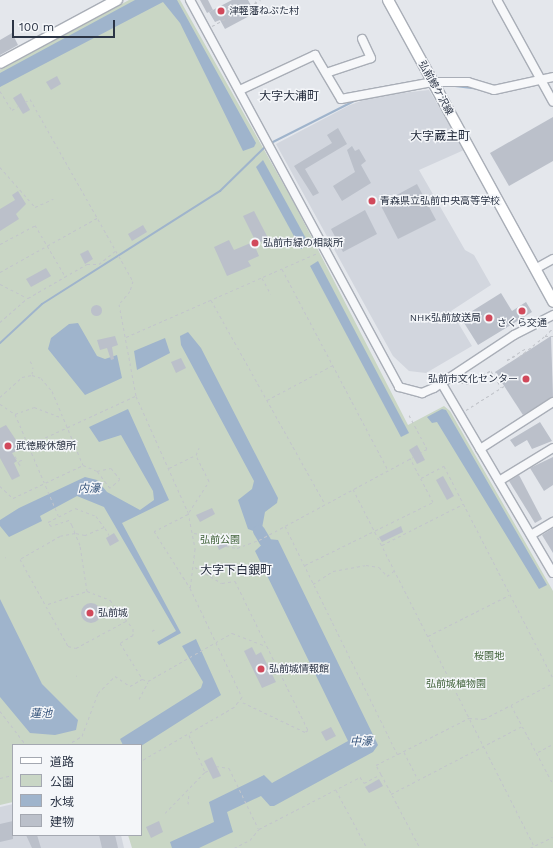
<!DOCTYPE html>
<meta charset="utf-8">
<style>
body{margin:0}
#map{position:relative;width:553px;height:848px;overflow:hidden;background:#e4e7ec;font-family:"Work Sans","Noto Sans JP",sans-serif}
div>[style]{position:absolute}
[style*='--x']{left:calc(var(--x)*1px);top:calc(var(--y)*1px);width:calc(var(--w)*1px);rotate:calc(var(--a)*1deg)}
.built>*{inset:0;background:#d2d6de}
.green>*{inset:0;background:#c9d6c5}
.water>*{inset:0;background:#9fb4cc}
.stream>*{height:2px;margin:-1px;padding:0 1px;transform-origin:1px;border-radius:1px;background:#9fb4cc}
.river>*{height:12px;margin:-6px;padding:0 6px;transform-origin:6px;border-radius:6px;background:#9fb4cc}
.building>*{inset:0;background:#bbc0ca}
.round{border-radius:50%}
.path>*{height:1px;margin-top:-0.5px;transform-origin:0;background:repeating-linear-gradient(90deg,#c2c5cb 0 3px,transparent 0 6px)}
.roads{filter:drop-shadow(1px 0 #a9aeb7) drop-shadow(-1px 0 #a9aeb7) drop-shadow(0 1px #a9aeb7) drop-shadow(0 -1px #a9aeb7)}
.minor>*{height:8px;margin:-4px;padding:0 4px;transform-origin:4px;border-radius:4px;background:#f7f8fa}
.major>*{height:10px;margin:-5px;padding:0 5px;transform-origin:5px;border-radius:5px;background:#fff}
.dots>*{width:11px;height:11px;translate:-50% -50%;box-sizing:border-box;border:2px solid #f4f6f9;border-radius:50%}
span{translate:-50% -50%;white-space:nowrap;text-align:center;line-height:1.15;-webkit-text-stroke:3px #f4f6f9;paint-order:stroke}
.poi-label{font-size:10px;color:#2b3445}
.left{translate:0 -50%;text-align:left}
.right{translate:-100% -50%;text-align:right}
.street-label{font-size:10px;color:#2b3445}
.park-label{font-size:10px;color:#3f6138}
.water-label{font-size:11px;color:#34527a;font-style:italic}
.quarter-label{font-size:12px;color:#1d2536}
.legend{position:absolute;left:12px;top:744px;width:130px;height:92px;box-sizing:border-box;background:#f4f6f9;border:1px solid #a4a8b1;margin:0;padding:5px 7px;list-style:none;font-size:12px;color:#2b3445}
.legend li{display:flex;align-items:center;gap:8px;height:20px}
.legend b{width:20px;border:1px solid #a4a8b1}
.scale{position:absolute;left:12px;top:20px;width:103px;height:18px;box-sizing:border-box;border:2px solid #2b3445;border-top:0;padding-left:5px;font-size:12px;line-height:14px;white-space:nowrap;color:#2b3445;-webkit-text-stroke:3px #f4f6f9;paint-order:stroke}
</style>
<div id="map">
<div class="built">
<i style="clip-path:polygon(429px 90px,464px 150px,419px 170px,465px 250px,474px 255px,491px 285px,451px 311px,472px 346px,426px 373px,409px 371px,393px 356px,276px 144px,350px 105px,375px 96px)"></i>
<i style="clip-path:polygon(13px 804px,13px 835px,121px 835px,124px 848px,0 848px,0 807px)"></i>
</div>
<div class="green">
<i style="clip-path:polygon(129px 0,180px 0,294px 203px,408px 425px,444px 406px,450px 411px,553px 591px,553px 848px,132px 848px,128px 835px,141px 835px,141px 745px,13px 745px,13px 802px,0 805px,0 70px)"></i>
</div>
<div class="water">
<i style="clip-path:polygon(135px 0,177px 0,256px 143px,254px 147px,243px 151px,180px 23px,163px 2px,0 87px,0 73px)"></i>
<i style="clip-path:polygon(263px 160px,309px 244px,301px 249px,256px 167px)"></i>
<i style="clip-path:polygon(318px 261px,409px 433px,401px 437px,310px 266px)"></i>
<i style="clip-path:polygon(78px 323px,97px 356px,105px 359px,117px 355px,122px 378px,85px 395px,48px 349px,51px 338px,69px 324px)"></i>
<i style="clip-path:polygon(188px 332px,201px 348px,278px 498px,277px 503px,265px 512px,262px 528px,256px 532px,248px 529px,238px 500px,252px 489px,254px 481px,181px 345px,180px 336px)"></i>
<i style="clip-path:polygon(165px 338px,170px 353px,137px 370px,134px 351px)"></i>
<i style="clip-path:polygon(128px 409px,169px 500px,122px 523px,181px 633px,159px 645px,157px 642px,176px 631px,104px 507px,77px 496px,40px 516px,42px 521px,9px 537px,0 526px,0 520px,19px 508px,85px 477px,97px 480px,107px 492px,140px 510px,154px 500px,153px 491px,121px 435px,99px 442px,89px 427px)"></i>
<i style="clip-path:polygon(442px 409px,446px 410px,547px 585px,539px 589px,437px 422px,432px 423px,427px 417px)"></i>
<i style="clip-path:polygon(268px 539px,278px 540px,378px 745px,373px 752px,274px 806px,270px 806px,261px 796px,227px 812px,233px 832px,199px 848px,172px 848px,170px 842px,214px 822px,209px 802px,264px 775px,272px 783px,348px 741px,255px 551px)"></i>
<i style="clip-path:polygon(0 599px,42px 684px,78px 720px,76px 730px,55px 735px,30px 733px,0 697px)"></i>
<i style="clip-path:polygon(196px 639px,221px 695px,141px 746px,123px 745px,120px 739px,201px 688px,203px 682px,182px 646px)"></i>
</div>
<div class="stream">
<i style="--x:455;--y:86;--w:23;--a:7"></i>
<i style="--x:269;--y:144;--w:97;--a:-26.8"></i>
<i style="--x:0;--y:343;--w:57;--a:-42.9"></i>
<i style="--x:42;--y:304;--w:211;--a:-32.4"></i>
<i style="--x:220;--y:191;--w:64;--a:-44.4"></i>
</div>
<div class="river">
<i style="--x:259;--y:531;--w:12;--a:59"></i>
</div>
<div class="building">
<i style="clip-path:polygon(200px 0,208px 0,213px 10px,207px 13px)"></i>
<i style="clip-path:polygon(232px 0,248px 0,255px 13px,225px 29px,220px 20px,215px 22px,209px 12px)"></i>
<i style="clip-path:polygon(12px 33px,18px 45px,0 55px,0 40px)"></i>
<i style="clip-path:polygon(57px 76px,61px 84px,51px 90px,46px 82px)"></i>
<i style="clip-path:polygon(21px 93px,30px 110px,23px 114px,13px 98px)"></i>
<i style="clip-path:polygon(553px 117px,553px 161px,509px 186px,490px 153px)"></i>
<i style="clip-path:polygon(338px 128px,347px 144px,305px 169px,319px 193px,313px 196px,294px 166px,332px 143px,327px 135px)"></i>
<i style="clip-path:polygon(352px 146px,355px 151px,359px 149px,366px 161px,361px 165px,371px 183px,342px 201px,333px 186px,355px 172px,347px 150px)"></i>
<i style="clip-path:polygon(417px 184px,436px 220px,398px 239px,380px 204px)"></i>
<i style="clip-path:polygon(18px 191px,26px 204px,16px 214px,19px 219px,0 231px,0 209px,15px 200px,12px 195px)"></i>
<i style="clip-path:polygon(365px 210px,377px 234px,343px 252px,331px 229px)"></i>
<i style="clip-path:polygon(254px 211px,268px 238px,257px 244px,243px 216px)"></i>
<i style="clip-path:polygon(143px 225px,147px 232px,132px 241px,128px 234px)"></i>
<i style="clip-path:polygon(229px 240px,234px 250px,253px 242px,259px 256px,248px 261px,251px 266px,227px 276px,214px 247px)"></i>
<i style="clip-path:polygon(88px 250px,93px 259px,85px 264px,80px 254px)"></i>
<i style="clip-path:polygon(46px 268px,51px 276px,31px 287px,26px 279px)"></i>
<i style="clip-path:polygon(501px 293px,512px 311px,526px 302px,532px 312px,478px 345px,461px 318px)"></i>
<i class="round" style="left:90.5px;top:304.5px;width:11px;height:11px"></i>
<i style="clip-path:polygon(115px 336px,118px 345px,112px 347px,114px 359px,111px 360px,107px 348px,100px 350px,97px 340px)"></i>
<i style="clip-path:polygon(551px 336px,553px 397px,523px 415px,495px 372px)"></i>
<i style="clip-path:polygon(181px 358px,186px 368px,176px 373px,171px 362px)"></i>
<i style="clip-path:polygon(540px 422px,552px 441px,532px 449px,527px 440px,515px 447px,510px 440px)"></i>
<i style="clip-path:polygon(6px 425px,16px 440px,17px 451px,12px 453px,17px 461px,14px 463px,20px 476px,12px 480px,0 458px,0 428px)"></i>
<i style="clip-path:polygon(417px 445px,425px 460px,417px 464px,409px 450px)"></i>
<i style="clip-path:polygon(553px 457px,553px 485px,544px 491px,530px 468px)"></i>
<i style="clip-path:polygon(519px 475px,542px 519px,535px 523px,509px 481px)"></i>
<i style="clip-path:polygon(443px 476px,454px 496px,447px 500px,436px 480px)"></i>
<i style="clip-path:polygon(212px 508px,215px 514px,200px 522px,196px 515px)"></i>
<i style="clip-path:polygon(401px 526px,403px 532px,382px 542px,379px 537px)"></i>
<i style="clip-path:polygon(553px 528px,553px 553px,542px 535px)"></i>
<i style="clip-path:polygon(114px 533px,119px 541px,110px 546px,106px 538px)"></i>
<i style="clip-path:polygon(229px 535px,233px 543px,219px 550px,215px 541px)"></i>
<i class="round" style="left:81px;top:603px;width:20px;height:20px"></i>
<i style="clip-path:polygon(252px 647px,256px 655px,261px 652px,276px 682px,262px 688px,244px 651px)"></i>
<i style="clip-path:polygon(331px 727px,336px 736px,326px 741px,321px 732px)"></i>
<i style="clip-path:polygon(212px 757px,221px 776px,213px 779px,204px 761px)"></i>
<i style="clip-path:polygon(379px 779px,383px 786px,369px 793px,365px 787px)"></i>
<i style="clip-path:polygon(13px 821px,13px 839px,0 842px,0 824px)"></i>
<i style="clip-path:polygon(159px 821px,163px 832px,151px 838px,146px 827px)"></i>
<i style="clip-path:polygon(26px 835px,37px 835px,41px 848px,32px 848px)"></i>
<i style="clip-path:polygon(99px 835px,115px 835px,118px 848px,102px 848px)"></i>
</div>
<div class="path">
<i style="--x:255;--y:1;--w:16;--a:60"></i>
<i style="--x:212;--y:26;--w:55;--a:-28"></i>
<i style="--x:0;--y:91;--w:22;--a:58"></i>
<i style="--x:12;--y:110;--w:7;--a:-34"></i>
<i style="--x:25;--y:102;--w:6;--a:-31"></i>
<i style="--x:30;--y:99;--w:209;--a:60.5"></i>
<i style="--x:133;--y:281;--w:10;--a:107"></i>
<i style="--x:130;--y:291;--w:17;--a:130"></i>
<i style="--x:119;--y:304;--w:94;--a:79.5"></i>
<i style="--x:136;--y:396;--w:127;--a:65.9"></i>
<i style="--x:188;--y:512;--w:38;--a:79"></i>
<i style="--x:195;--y:549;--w:39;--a:97"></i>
<i style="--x:190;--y:588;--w:121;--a:64.5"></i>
<i style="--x:242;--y:697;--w:13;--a:129"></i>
<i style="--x:234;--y:707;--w:108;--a:149.9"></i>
<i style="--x:0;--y:167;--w:53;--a:48.8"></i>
<i style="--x:35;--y:207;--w:20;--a:-24"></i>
<i style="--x:0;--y:244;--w:40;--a:-28"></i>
<i style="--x:35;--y:225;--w:59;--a:59.5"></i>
<i style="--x:282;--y:269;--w:227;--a:62.2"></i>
<i style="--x:0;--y:272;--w:111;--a:-29.1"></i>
<i style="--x:262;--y:278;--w:18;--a:61"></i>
<i style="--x:0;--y:284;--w:31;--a:27"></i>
<i style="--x:211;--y:300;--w:234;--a:60.8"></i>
<i style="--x:0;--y:322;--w:37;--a:-41"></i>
<i style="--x:28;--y:298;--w:68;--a:-30"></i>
<i style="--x:87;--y:264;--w:12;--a:0"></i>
<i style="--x:99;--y:264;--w:21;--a:-39"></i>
<i style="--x:545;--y:336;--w:11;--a:-45"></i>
<i style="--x:126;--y:337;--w:209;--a:-23.7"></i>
<i style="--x:519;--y:357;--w:33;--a:-39"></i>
<i style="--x:545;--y:336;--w:8;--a:0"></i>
<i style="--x:507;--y:360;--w:22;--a:-32"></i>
<i style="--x:507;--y:360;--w:11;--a:-27"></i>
<i style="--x:30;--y:361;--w:4;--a:56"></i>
<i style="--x:491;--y:371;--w:19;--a:58"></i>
<i style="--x:32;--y:374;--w:7;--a:-82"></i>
<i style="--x:460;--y:382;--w:6;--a:18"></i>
<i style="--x:466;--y:384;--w:29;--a:-29"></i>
<i style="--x:467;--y:384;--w:26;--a:-29"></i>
<i style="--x:0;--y:397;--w:30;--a:-42"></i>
<i style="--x:22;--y:377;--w:10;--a:-11"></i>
<i style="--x:32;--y:375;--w:9;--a:18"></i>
<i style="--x:41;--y:378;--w:17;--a:50"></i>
<i style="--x:52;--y:391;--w:80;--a:67.3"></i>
<i style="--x:83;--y:465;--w:15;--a:23"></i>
<i style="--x:97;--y:471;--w:14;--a:-12"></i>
<i style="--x:111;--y:468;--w:14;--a:51"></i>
<i style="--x:120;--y:479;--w:13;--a:138"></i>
<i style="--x:110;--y:488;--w:21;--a:-127"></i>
<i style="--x:267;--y:400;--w:75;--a:-27.9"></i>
<i style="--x:0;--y:404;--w:18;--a:34"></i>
<i style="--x:15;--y:414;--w:110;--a:66.9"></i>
<i style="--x:466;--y:410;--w:45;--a:-32.3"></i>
<i style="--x:15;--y:414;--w:20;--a:-20"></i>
<i style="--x:34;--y:407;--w:30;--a:21"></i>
<i style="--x:409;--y:415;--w:38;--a:62"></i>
<i style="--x:427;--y:449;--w:7;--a:153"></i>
<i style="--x:29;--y:445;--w:117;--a:-24.8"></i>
<i style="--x:15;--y:456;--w:11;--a:63"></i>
<i style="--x:20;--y:466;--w:5;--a:-101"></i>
<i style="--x:19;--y:461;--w:5;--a:-22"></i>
<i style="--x:169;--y:468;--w:30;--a:-26"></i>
<i style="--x:196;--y:455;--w:8;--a:-67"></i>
<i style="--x:421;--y:478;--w:26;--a:-28"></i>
<i style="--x:444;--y:466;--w:238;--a:62.8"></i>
<i style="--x:0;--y:486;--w:18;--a:43"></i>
<i style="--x:13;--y:498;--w:77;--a:-25.2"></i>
<i style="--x:353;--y:489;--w:400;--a:63.1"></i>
<i style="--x:189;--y:512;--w:37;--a:-57"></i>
<i style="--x:209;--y:481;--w:29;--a:-117"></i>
<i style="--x:188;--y:514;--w:38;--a:153"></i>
<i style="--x:154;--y:531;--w:67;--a:57.7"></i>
<i style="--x:285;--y:526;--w:254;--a:63.8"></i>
<i style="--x:105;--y:528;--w:8;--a:60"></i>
<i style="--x:194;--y:533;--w:28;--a:10"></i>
<i style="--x:382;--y:545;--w:91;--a:-26.8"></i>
<i style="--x:226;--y:546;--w:11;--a:10"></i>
<i style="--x:237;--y:548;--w:23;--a:-20"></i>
<i style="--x:259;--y:540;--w:175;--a:-28.3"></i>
<i style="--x:5;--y:557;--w:1;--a:45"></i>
<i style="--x:305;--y:565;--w:143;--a:-26.2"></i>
<i style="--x:433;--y:502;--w:50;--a:-117.6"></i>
<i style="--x:195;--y:567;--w:31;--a:31"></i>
<i style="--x:222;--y:583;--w:13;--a:-9"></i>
<i style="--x:235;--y:581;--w:166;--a:63.9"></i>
<i style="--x:308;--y:730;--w:4;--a:146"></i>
<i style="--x:305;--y:732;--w:70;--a:-154.5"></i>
<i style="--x:313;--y:584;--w:24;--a:-33"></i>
<i style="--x:333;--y:571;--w:34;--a:-10"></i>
<i style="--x:366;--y:565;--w:13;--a:9"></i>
<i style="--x:379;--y:567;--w:12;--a:48"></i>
<i style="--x:387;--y:576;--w:9;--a:-36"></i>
<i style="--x:87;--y:591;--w:47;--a:-98.7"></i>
<i style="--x:80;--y:545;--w:13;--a:-113"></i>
<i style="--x:75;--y:533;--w:9;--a:-111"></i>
<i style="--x:72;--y:525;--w:6;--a:-121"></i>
<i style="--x:69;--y:520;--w:19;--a:162"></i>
<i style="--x:51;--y:526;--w:5;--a:-127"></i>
<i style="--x:48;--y:522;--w:30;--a:-27"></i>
<i style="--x:75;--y:508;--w:22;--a:21"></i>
<i style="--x:96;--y:516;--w:14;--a:54"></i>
<i style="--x:104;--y:527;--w:21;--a:157"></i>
<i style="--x:85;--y:535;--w:10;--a:-169"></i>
<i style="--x:75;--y:533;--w:15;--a:169"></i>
<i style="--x:60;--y:536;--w:46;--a:150.1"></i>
<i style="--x:20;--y:559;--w:99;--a:61.1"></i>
<i style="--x:68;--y:646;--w:8;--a:14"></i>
<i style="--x:76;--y:648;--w:57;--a:-28.4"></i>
<i style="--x:48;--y:604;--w:41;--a:-18.4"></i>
<i style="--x:87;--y:591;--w:25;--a:21"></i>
<i style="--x:110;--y:600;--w:36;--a:51"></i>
<i style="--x:133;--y:628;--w:7;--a:90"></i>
<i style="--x:133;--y:635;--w:15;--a:148"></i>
<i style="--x:120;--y:643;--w:41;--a:57.8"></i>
<i style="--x:152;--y:631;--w:4;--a:-34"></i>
<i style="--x:428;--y:636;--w:91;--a:-26.8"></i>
<i style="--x:76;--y:676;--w:1;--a:-45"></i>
<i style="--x:139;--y:699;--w:19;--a:-62"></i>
<i style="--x:511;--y:705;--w:89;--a:62"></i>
<i style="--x:0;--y:711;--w:43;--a:52.6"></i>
<i style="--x:189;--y:735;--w:40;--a:66.6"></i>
<i style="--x:205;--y:772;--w:4;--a:-27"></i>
<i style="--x:67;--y:745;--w:17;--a:-31"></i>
<i style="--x:82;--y:736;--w:46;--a:-69.6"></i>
<i style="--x:98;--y:693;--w:24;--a:-45"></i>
<i style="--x:115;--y:676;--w:18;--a:34"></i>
<i style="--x:130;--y:686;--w:14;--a:-30"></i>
<i style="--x:142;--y:679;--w:6;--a:18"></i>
<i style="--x:148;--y:681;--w:97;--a:-29.7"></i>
<i style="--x:232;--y:633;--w:36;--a:21"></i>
<i style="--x:404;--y:752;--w:30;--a:63"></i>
<i style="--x:538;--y:752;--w:17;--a:-28"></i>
<i style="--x:216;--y:766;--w:13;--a:9"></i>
<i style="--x:229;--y:768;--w:67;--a:64.2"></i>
<i style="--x:381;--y:774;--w:84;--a:62.2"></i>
<i style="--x:0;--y:778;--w:13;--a:-13"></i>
<i style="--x:336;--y:790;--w:66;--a:61.9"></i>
<i style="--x:391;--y:794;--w:148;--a:-27.4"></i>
<i style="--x:188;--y:804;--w:12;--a:-85"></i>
<i style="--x:165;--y:813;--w:57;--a:-45.7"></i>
<i style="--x:234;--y:848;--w:18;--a:-27"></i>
<i style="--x:250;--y:840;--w:14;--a:-51"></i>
<i style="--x:259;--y:829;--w:114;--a:-27.2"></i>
<i style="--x:360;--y:777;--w:7;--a:56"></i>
<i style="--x:364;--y:783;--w:19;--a:-28"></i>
<i style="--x:381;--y:774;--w:10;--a:-119"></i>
<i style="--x:376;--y:765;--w:25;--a:-27"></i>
<i style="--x:398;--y:754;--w:80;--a:-26.9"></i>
<i style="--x:469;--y:718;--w:15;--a:4"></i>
<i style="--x:484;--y:719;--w:78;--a:-27.6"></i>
<i style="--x:530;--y:848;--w:25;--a:-26"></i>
</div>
<div class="roads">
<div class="minor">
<i style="--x:190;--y:0;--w:440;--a:61.6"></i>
<i style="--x:399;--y:387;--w:24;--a:15"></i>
<i style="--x:422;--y:393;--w:13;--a:-23"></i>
<i style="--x:434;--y:388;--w:96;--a:-33.5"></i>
<i style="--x:514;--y:335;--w:44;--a:-27.1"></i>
<i style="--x:497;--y:0;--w:116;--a:61.2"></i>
<i style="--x:326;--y:73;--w:47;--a:-18.4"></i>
<i style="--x:371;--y:58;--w:21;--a:-115"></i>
<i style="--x:240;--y:90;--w:83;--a:-25"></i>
<i style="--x:315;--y:55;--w:51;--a:59.4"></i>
<i style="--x:341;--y:99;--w:94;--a:-10.5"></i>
<i style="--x:433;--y:82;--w:35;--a:0"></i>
<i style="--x:468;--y:82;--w:27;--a:17"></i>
<i style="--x:494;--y:90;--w:60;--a:-12.4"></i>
<i style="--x:535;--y:269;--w:21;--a:-29"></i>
<i style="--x:442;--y:384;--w:219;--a:59.6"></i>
<i style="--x:480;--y:449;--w:87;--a:-32.8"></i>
<i style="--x:499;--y:481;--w:63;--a:-31.4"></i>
<i style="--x:531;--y:535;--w:26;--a:-31"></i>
</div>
<div class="major">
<i style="--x:388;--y:0;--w:344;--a:61.3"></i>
<i style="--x:0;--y:63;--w:133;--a:-28.3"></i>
</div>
</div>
<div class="dots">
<i style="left:221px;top:11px;background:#d1495b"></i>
<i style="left:372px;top:201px;background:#d1495b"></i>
<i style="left:255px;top:243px;background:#d1495b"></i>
<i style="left:522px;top:311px;background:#d1495b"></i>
<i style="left:489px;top:318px;background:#d1495b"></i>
<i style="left:526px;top:379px;background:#d1495b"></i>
<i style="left:8px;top:446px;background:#d1495b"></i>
<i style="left:90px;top:613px;background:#d1495b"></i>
<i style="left:261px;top:669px;background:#d1495b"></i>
</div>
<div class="poi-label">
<span class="left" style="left:229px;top:11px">津軽藩ねぷた村</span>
<span class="left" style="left:380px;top:201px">青森県立弘前中央高等学校</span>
<span class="left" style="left:263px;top:243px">弘前市緑の相談所</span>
<span class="right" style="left:481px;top:318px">NHK弘前放送局</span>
<span style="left:522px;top:323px">さくら交通</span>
<span class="right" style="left:518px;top:379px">弘前市文化センター</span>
<span class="left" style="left:16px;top:446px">武徳殿休憩所</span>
<span class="left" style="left:98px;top:613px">弘前城</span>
<span class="left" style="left:269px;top:669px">弘前城情報館</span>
</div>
<div class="street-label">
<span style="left:436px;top:88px;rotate:61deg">弘前鰺ケ沢線</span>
</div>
<div class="park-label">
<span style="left:220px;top:540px">弘前公園</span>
<span style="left:489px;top:656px">桜園地</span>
<span style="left:456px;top:684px">弘前城植物園</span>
</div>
<div class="water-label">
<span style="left:89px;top:489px">内濠</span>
<span style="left:41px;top:714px">蓮池</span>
<span style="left:361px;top:742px">中濠</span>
</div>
<div class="quarter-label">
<span style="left:289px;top:97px">大字大浦町</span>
<span style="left:440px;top:137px">大字蔵主町</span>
<span style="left:236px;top:571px">大字下白銀町</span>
</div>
<ul class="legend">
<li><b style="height:5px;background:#fff"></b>道路</li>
<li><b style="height:11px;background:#c9d6c5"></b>公園</li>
<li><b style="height:11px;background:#9fb4cc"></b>水域</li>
<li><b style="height:11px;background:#bbc0ca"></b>建物</li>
</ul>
<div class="scale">100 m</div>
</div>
